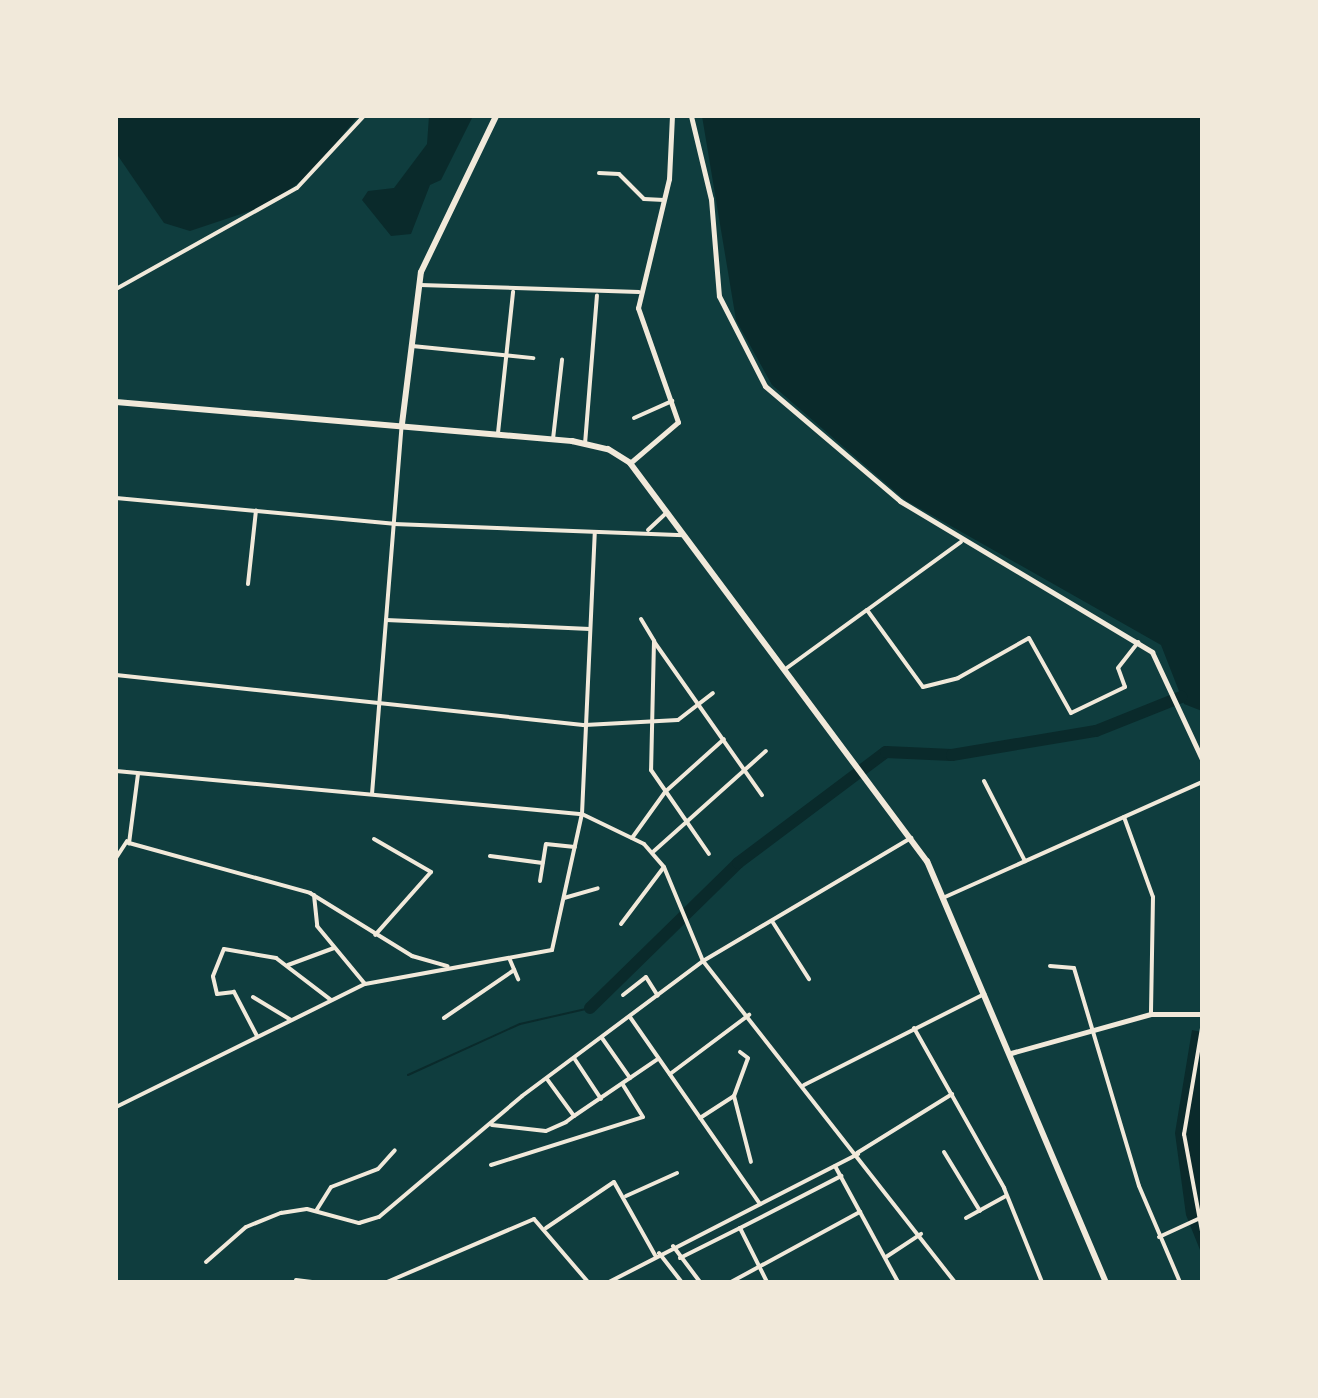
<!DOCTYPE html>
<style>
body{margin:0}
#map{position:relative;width:1318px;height:1398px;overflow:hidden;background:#0f3d3e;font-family:Mulish,sans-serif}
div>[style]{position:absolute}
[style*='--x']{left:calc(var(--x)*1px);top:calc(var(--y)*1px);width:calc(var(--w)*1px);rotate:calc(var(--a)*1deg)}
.water>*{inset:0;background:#0a2a2b}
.stream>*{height:2px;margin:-1px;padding:0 1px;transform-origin:1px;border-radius:1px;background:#0a2a2b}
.river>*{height:12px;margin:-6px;padding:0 6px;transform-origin:6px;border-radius:6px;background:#0a2a2b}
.minor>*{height:4px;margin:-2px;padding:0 2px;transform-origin:2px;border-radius:2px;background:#f1e9da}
.tertiary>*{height:5px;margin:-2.5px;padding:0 2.5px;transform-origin:2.5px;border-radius:2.5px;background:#f1e9da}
.trunk>*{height:6px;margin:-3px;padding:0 3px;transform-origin:3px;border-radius:3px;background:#f1e9da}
span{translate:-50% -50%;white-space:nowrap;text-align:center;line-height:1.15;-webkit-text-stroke:6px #f1e9da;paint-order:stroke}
.frame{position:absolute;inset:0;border:118px solid #f1e9da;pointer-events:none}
</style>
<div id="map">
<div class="water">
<i style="clip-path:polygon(116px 116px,358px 116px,312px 173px,268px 205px,190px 231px,164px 223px,116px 153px)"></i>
<i style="clip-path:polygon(429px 116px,473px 116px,441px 180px,430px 185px,411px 234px,391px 236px,362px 200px,368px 191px,394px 188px,427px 144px)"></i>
<i style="clip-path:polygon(702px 116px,1202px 116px,1202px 711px,1184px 704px,1161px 645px,905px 500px,772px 385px,736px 320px)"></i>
<i style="clip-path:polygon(1192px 1030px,1202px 1032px,1202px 1255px,1186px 1215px,1175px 1133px)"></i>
</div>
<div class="stream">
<i style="--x:408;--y:1075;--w:123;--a:-24.5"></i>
<i style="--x:520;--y:1024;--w:72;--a:-12.9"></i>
</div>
<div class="river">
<i style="--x:590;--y:1008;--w:207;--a:-44.4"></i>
<i style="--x:738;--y:863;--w:185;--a:-36.9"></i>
<i style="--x:886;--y:752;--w:66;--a:2.6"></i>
<i style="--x:952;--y:755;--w:146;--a:-9.5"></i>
<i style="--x:1096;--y:731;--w:92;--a:-21.8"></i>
</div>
<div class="minor">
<i style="--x:599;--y:173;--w:20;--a:3"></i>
<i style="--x:619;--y:174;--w:35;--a:45"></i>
<i style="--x:644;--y:199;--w:20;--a:3"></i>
<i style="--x:420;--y:285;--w:219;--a:1.8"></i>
<i style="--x:116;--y:289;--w:207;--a:-29.2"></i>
<i style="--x:297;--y:188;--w:98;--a:-47.1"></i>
<i style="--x:412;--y:346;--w:122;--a:5.7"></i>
<i style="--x:634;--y:418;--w:42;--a:-24.1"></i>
<i style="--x:498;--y:433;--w:142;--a:-83.9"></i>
<i style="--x:553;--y:439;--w:80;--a:-83.5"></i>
<i style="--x:585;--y:444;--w:149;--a:-85.4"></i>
<i style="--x:116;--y:498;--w:279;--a:5.3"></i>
<i style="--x:394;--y:524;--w:290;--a:2.2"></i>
<i style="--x:648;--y:530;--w:26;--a:-43"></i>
<i style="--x:248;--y:584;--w:74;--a:-83.8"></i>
<i style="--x:867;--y:610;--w:116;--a:-35.9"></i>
<i style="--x:641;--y:619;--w:26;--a:59"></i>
<i style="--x:654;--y:641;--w:129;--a:91.3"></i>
<i style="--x:651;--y:770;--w:102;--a:55.4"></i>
<i style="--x:386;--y:620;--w:204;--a:2.5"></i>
<i style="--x:655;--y:643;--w:186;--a:54.9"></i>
<i style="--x:784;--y:670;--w:102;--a:-35.9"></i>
<i style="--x:867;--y:610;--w:95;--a:54"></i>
<i style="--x:923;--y:687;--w:36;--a:-14"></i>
<i style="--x:958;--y:678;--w:81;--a:-29.4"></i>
<i style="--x:1029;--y:638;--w:86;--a:60.8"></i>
<i style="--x:1071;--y:713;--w:60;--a:-25.7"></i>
<i style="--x:1125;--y:687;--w:20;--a:-110"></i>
<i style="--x:1118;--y:668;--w:33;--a:-52"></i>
<i style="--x:116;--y:675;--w:472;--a:6.1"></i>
<i style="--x:585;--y:725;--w:93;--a:-3.1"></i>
<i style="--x:678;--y:720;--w:44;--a:-37.6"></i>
<i style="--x:116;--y:771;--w:468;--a:5.3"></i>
<i style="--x:582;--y:814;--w:69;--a:25.8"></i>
<i style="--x:644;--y:844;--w:30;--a:49"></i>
<i style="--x:664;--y:867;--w:102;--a:67.5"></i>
<i style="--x:703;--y:961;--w:408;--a:51.9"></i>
<i style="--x:138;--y:774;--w:70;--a:97.4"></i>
<i style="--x:129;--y:843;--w:188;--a:15.4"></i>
<i style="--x:310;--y:893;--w:120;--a:31.7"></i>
<i style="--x:412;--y:956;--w:37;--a:16"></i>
<i style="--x:984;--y:781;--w:90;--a:62.9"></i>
<i style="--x:372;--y:794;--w:370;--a:-85.4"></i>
<i style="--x:1124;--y:817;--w:85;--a:70.1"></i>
<i style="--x:1153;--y:897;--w:117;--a:91"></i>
<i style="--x:632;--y:838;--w:57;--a:-54.3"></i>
<i style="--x:665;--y:792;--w:79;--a:-41.9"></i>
<i style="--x:374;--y:839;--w:66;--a:30.1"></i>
<i style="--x:431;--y:872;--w:84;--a:131.6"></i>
<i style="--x:654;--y:851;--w:150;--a:-41.8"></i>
<i style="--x:490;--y:856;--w:53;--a:7.5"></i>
<i style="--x:116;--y:858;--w:20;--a:-57"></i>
<i style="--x:116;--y:862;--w:4;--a:90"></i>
<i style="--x:540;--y:881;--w:37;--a:-81"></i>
<i style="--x:546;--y:844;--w:29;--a:6"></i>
<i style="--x:314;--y:895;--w:31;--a:84"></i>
<i style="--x:317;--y:926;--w:75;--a:50.4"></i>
<i style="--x:945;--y:897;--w:282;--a:-24.1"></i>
<i style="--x:564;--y:898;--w:35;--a:-16"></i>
<i style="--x:772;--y:921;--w:69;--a:57.5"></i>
<i style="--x:621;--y:924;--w:71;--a:-53"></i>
<i style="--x:510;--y:960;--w:21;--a:67"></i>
<i style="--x:288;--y:965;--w:49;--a:-20.3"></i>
<i style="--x:1050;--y:966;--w:24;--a:5"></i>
<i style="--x:1074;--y:968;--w:227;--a:73.4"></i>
<i style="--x:1139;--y:1186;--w:104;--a:66.9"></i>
<i style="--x:623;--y:995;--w:29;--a:-38"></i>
<i style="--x:646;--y:977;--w:22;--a:58"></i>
<i style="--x:253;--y:997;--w:44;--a:31.2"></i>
<i style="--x:630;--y:1017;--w:228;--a:55.2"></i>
<i style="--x:444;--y:1018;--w:85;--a:-34.4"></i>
<i style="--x:914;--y:1028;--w:184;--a:60.6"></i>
<i style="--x:1004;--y:1188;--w:101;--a:68"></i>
<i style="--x:1202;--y:1028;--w:108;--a:99.6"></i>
<i style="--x:1184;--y:1134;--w:99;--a:79.5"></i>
<i style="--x:257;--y:1036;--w:50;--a:-117.6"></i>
<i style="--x:234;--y:992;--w:17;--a:173"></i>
<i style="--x:217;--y:994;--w:18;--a:-103"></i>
<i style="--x:213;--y:976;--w:29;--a:-68"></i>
<i style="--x:224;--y:949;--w:53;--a:9.8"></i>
<i style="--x:276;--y:958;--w:69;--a:37.4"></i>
<i style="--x:602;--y:1038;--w:49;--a:55"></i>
<i style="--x:574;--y:1058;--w:49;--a:56.6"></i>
<i style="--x:670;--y:1074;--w:99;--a:-36.8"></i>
<i style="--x:804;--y:1085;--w:202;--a:-26.8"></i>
<i style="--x:734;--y:1096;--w:68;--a:75.6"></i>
<i style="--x:116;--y:1107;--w:278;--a:-26.3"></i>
<i style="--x:365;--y:984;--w:190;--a:-10.3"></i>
<i style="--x:552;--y:950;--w:139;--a:-77.6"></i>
<i style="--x:582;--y:814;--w:282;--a:-87.4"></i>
<i style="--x:574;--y:1116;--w:102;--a:-34.2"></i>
<i style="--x:700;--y:1118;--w:40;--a:-32.9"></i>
<i style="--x:734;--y:1096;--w:40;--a:-69.8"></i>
<i style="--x:748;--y:1058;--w:10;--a:-143"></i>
<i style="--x:492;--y:1125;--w:54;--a:6.3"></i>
<i style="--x:546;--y:1131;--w:22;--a:-24"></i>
<i style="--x:566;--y:1122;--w:10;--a:-37"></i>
<i style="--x:574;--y:1116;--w:46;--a:-126.1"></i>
<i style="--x:944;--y:1152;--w:69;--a:58.6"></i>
<i style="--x:857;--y:1153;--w:112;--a:-31.8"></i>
<i style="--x:491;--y:1165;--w:159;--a:-17.5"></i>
<i style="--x:643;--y:1117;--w:39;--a:-122"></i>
<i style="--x:835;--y:1166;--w:52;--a:61.5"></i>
<i style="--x:626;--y:1196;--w:56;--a:-24.3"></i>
<i style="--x:316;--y:1211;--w:28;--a:-58"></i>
<i style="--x:331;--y:1187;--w:50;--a:-21"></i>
<i style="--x:378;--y:1169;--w:25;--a:-48"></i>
<i style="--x:966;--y:1218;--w:46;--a:-28.8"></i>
<i style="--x:546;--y:1228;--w:82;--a:-34.1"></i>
<i style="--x:614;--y:1182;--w:84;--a:60.7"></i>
<i style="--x:740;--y:1228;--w:114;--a:-27.2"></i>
<i style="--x:1159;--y:1237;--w:43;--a:-24.8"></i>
<i style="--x:673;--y:1246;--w:45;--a:53.1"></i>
<i style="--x:659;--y:1253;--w:37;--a:52"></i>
<i style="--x:886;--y:1257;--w:42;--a:-33.3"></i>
<i style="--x:680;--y:1258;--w:67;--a:-26.6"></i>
<i style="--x:740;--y:1228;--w:60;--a:63.4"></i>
<i style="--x:206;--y:1262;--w:53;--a:-41.2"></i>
<i style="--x:246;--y:1227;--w:38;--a:-22"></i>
<i style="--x:281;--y:1213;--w:26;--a:-9"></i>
<i style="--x:307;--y:1209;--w:54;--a:15.1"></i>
<i style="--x:359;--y:1223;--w:21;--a:-17"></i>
<i style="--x:379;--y:1217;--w:187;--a:-40.2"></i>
<i style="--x:522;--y:1096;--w:226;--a:-36.7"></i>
<i style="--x:703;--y:961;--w:242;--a:-30.6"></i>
<i style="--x:296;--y:1280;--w:16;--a:7"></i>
<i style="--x:387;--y:1282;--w:160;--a:-23.2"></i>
<i style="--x:534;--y:1219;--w:83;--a:49.4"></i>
<i style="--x:609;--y:1282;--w:280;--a:-27.2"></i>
<i style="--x:731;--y:1282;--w:147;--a:-28.5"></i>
<i style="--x:860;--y:1212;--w:80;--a:61.5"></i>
</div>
<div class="tertiary">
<i style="--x:691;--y:116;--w:85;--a:76.5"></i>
<i style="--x:711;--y:199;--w:97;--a:85.3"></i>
<i style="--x:719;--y:296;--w:101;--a:62.9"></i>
<i style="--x:765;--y:386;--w:177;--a:40.4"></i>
<i style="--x:900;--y:501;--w:294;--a:30.9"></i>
<i style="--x:1152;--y:652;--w:118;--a:65"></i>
<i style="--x:630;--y:463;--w:63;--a:-40.5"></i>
<i style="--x:678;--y:422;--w:121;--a:-109.3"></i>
<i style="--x:638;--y:308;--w:133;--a:-76.5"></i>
<i style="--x:669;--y:179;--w:63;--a:-87.3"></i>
<i style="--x:1011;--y:1053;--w:145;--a:-15.6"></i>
<i style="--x:1151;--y:1014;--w:51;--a:0"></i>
</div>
<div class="trunk">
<i style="--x:116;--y:402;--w:458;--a:4.9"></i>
<i style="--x:572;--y:441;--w:37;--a:13"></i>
<i style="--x:608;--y:449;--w:26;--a:32"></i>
<i style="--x:630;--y:463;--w:497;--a:53.3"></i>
<i style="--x:927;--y:861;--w:457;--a:67"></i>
<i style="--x:402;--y:424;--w:153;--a:-82.9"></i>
<i style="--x:421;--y:272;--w:173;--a:-64.3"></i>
</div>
<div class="frame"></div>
</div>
